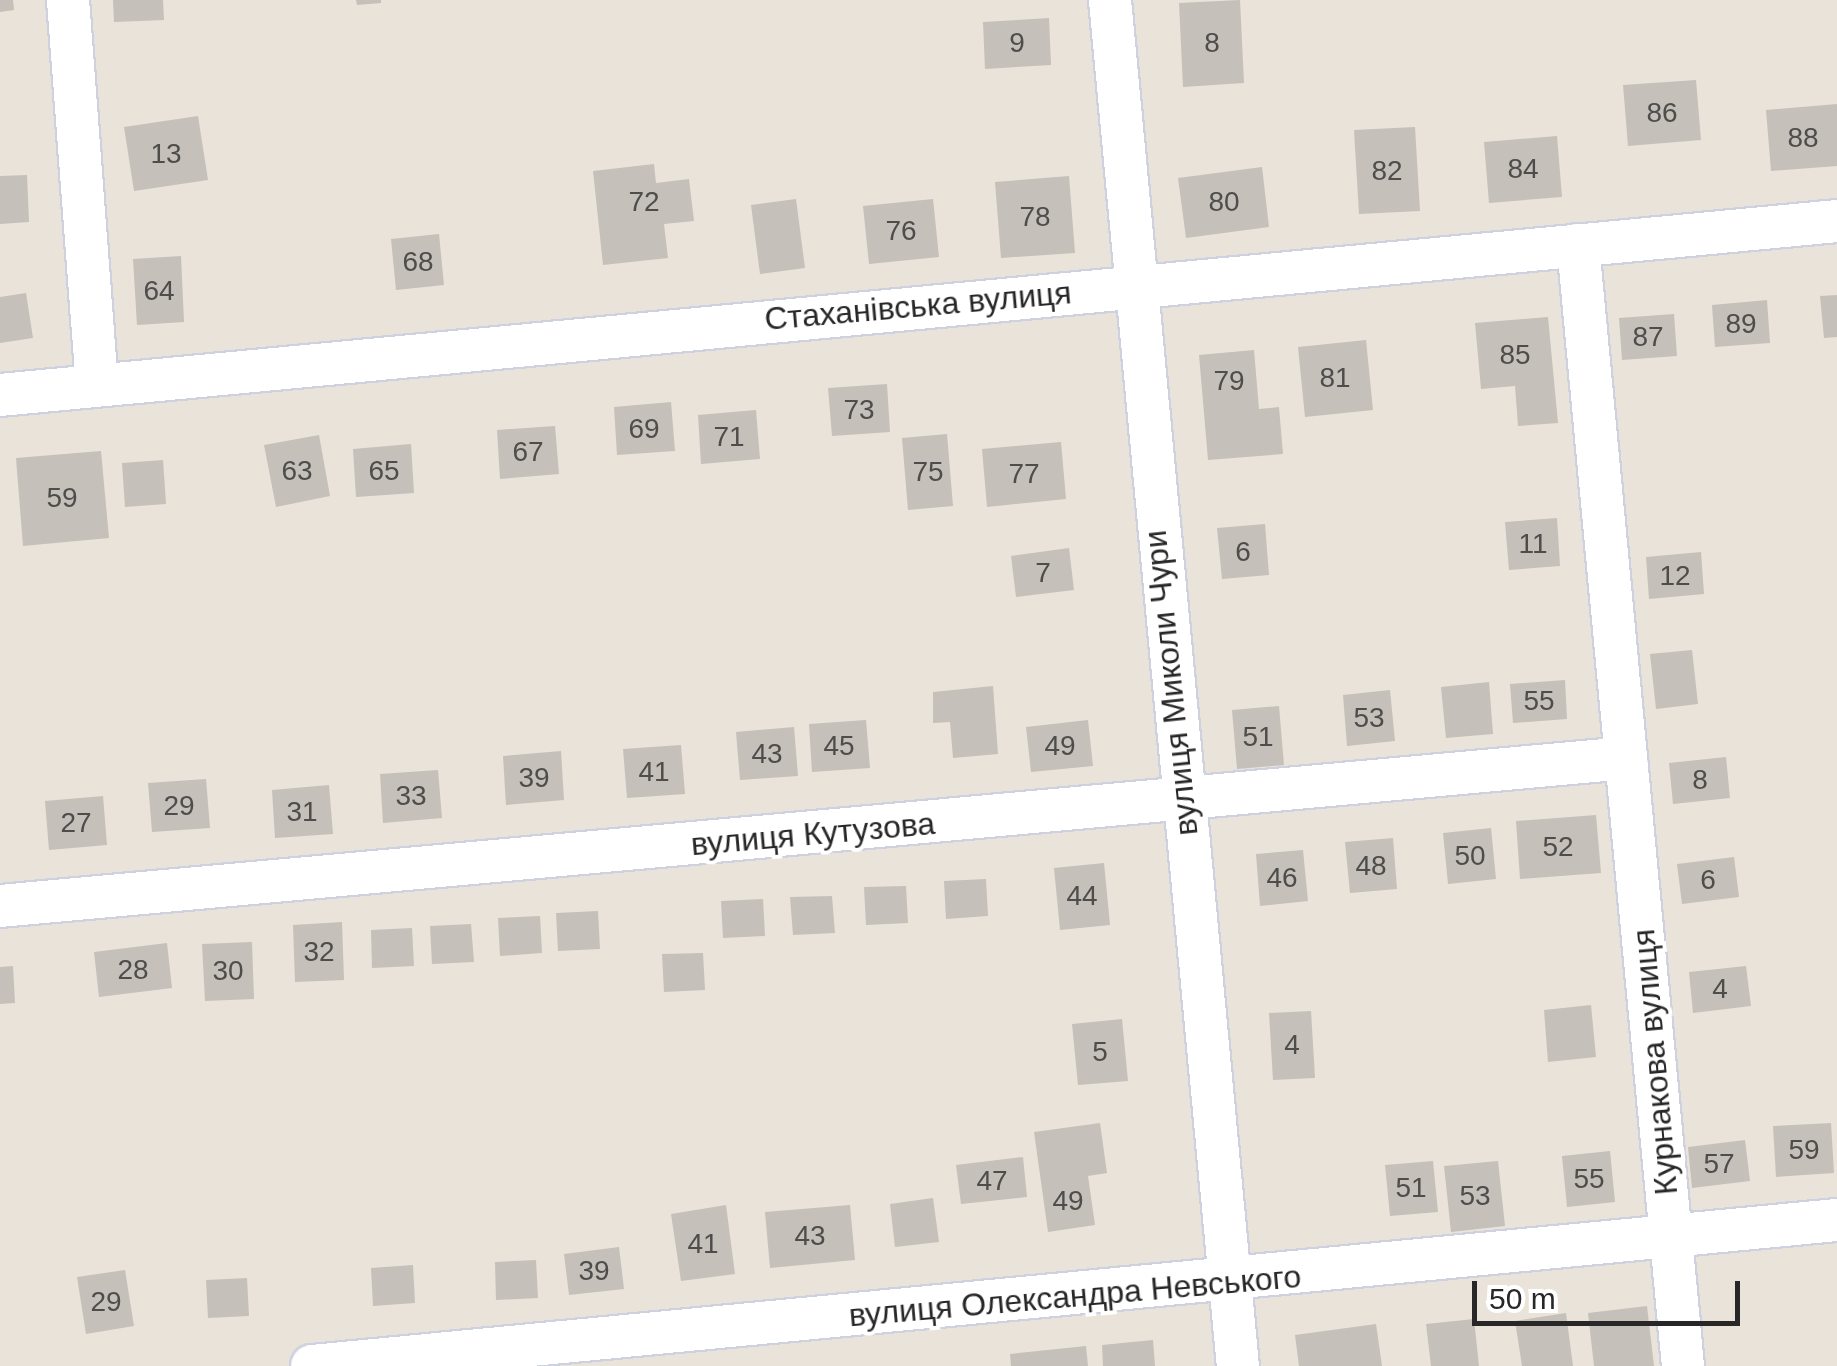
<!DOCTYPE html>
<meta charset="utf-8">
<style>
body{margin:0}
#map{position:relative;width:1837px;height:1366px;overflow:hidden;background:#eae3d9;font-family:Helvetica,sans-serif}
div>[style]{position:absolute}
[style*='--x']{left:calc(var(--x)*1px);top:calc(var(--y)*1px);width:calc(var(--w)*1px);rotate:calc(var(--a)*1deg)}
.building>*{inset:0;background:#c5c0b9}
.roads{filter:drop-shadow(2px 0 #ced1e0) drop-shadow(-2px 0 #ced1e0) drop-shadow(0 2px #ced1e0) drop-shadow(0 -2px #ced1e0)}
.minor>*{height:42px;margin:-21px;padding:0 21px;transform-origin:21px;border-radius:21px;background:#fff}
span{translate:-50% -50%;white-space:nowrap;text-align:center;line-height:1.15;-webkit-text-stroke:8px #fff;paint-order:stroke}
.number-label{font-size:28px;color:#4e4d4c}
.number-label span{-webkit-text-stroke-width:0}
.street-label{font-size:32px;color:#272727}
.scale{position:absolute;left:1472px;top:1281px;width:268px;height:45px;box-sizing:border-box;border:5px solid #272727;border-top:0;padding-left:12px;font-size:30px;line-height:35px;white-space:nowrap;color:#272727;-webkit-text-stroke:8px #fff;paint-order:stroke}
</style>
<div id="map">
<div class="building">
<i style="clip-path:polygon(0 0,13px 0,14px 10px,0 12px)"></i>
<i style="clip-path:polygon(113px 0,163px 0,164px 20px,114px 22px)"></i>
<i style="clip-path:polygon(356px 0,381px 0,381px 3px,357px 5px)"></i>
<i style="clip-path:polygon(1240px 0,1244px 83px,1183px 87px,1179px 3px)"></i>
<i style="clip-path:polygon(1049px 18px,1051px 65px,985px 69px,983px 22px)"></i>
<i style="clip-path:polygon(1696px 80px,1701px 140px,1628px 146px,1623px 85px)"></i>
<i style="clip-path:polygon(1837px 104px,1837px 166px,1771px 171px,1766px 110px)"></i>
<i style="clip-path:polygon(198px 116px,208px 180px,134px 191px,124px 127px)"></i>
<i style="clip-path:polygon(1415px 127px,1420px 211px,1359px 214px,1354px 130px)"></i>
<i style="clip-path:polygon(1557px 136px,1562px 197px,1489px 203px,1484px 142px)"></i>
<i style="clip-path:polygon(654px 164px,656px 183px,689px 179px,694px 221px,664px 224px,668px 258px,603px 265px,593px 171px)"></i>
<i style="clip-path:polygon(1262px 167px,1269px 227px,1186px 238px,1178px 178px)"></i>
<i style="clip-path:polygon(27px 175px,29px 222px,0 224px,0 176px)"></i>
<i style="clip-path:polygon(1069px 176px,1075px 253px,1001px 258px,995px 182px)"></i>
<i style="clip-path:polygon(796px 199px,805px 268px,760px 274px,751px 205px)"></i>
<i style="clip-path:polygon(933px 199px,939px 257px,869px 264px,863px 206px)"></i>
<i style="clip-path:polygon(439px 234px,444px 285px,396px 290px,391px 239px)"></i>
<i style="clip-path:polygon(181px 256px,184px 322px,137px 325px,133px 259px)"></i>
<i style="clip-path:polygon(26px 293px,33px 338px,0 343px,0 297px)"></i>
<i style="clip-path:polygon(1837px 295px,1837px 337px,1824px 338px,1820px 296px)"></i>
<i style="clip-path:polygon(1767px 300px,1770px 343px,1715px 347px,1712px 305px)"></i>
<i style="clip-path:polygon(1674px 314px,1677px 356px,1622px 360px,1619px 318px)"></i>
<i style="clip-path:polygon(1548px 317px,1558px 423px,1518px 426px,1515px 386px,1481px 389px,1475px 323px)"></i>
<i style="clip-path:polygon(1366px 340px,1373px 410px,1305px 417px,1298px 347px)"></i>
<i style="clip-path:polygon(1254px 350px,1259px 409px,1279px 407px,1283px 454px,1208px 460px,1199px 355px)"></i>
<i style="clip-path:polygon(887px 384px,890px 432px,832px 436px,828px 388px)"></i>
<i style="clip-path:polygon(671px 402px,675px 451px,617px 455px,614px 407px)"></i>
<i style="clip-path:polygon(756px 410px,760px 459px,701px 464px,698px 415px)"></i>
<i style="clip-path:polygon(555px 426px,559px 474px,500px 479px,497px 430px)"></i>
<i style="clip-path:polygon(947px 434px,953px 506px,908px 510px,902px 438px)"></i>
<i style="clip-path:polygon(319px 435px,330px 496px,276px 507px,264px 445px)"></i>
<i style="clip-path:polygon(1061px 442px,1066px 499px,987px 507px,982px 449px)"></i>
<i style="clip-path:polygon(411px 444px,414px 493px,356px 497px,353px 449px)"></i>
<i style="clip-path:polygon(101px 451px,109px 538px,23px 546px,16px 458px)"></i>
<i style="clip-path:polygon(163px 460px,166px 504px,125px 507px,122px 463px)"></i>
<i style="clip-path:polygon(1557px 518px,1560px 566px,1509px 570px,1505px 522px)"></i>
<i style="clip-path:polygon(1265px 524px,1269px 575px,1222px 579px,1217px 528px)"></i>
<i style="clip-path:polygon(1069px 548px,1074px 590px,1016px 597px,1011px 556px)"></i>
<i style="clip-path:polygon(1701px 552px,1704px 594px,1649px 599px,1646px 557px)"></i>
<i style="clip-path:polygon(1692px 650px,1698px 704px,1656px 709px,1650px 654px)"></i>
<i style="clip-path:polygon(1565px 680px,1567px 719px,1513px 723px,1510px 684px)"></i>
<i style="clip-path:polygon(1489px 682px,1493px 734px,1446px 738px,1441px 687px)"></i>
<i style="clip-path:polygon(993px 686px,998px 754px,953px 758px,950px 722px,933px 723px,933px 692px)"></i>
<i style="clip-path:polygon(1390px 690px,1395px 741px,1347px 746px,1343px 695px)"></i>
<i style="clip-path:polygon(1279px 706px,1284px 765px,1237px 769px,1232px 710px)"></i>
<i style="clip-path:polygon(866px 720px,870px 768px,812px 772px,809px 724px)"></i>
<i style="clip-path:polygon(1088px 720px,1093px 766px,1031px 772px,1026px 727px)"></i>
<i style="clip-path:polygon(794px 727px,798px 776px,740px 780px,736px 732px)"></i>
<i style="clip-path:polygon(681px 745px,685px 794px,627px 798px,623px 749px)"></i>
<i style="clip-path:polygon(561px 751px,564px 800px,506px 805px,503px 756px)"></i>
<i style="clip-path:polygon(1726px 757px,1730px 798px,1673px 804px,1669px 763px)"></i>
<i style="clip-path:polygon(438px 770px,442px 818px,383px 823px,380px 774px)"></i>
<i style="clip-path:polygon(206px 779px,210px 828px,152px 832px,148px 783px)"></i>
<i style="clip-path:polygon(329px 785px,333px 834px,275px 838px,272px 790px)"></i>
<i style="clip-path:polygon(103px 796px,107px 845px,49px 850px,45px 801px)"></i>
<i style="clip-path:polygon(1596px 815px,1601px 873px,1520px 879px,1516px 821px)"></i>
<i style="clip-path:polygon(1491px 828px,1496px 879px,1448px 884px,1443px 833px)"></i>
<i style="clip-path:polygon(1393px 838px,1397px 889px,1350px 893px,1345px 842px)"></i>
<i style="clip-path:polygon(1303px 850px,1308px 901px,1260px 906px,1256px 854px)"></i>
<i style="clip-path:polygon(1734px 857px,1739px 897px,1682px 904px,1677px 864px)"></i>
<i style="clip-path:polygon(1104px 863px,1110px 925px,1060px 930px,1054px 868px)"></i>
<i style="clip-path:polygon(986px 879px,988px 916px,946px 919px,944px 881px)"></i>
<i style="clip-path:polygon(906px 886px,908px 923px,866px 925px,864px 887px)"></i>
<i style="clip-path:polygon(832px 896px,835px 933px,793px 935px,790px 897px)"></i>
<i style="clip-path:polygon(763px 899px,765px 936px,723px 938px,721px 901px)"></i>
<i style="clip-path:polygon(598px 911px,600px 949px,558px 951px,556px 913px)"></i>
<i style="clip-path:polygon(540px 916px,542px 953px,500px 956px,498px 918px)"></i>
<i style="clip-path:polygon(342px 922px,344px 980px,295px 982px,293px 925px)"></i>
<i style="clip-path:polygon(471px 924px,474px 962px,432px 964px,430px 926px)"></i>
<i style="clip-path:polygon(412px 928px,414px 966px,372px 968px,371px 930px)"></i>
<i style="clip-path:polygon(252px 942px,254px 999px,205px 1001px,202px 944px)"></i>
<i style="clip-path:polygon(167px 943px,172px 988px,99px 997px,94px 952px)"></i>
<i style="clip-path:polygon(703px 953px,705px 990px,664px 992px,662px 954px)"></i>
<i style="clip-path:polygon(13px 966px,15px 1003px,0 1004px,0 967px)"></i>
<i style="clip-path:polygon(1746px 966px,1751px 1006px,1693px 1013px,1689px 972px)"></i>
<i style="clip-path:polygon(1591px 1005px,1596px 1057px,1548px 1062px,1544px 1010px)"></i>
<i style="clip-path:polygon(1311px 1011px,1315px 1078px,1273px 1080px,1269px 1013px)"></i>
<i style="clip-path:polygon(1122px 1019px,1128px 1081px,1078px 1085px,1072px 1024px)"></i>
<i style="clip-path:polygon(1100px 1123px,1107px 1173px,1088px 1176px,1095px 1225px,1048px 1232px,1034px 1132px)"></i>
<i style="clip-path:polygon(1831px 1123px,1834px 1173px,1776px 1177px,1773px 1126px)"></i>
<i style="clip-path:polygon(1745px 1140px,1750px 1181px,1692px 1188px,1688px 1147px)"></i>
<i style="clip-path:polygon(1610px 1151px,1615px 1202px,1567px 1207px,1562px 1156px)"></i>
<i style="clip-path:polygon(1023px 1157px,1027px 1197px,961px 1204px,956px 1165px)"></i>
<i style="clip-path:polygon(1433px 1161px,1438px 1212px,1390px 1216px,1385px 1165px)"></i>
<i style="clip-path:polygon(1498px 1161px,1505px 1226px,1451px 1232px,1444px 1166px)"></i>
<i style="clip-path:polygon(933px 1198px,939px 1242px,895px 1247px,890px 1204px)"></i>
<i style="clip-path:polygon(726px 1205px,735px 1274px,681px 1281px,671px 1214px)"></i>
<i style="clip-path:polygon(850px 1205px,855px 1260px,770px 1268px,765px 1212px)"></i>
<i style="clip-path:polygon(619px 1247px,624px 1289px,569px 1295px,564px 1254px)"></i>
<i style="clip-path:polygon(536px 1260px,538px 1298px,496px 1300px,495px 1262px)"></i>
<i style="clip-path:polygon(413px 1265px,415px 1303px,373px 1306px,371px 1268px)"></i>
<i style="clip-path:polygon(125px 1270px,134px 1326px,86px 1334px,77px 1277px)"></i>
<i style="clip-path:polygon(247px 1278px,249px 1316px,208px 1318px,206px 1280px)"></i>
<i style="clip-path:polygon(1647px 1306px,1654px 1366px,1594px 1366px,1588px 1313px)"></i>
<i style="clip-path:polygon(1566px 1313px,1573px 1366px,1522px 1366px,1515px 1321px)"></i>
<i style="clip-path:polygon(1474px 1319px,1479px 1366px,1431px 1366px,1426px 1324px)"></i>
<i style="clip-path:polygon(1376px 1324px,1382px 1366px,1299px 1366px,1295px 1335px)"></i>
<i style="clip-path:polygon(1153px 1340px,1155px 1366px,1103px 1366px,1102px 1345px)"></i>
<i style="clip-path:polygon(1086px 1346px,1088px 1366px,1011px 1366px,1010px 1354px)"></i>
</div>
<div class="roads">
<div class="minor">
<i style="--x:68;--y:0;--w:386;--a:85.7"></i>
<i style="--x:1110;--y:0;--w:1372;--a:84.65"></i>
<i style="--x:1578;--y:245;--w:1126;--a:84.65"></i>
<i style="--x:0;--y:395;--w:1845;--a:-5.41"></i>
<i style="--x:0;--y:906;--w:1633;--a:-5.2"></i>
<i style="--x:312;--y:1366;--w:1532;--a:-5.47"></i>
</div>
</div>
<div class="number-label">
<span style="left:1017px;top:43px">9</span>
<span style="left:1212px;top:43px">8</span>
<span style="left:1662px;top:113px">86</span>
<span style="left:1803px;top:138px">88</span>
<span style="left:166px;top:154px">13</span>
<span style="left:1523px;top:169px">84</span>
<span style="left:1387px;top:171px">82</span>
<span style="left:644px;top:202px">72</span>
<span style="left:1224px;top:202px">80</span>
<span style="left:1035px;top:217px">78</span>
<span style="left:901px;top:231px">76</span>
<span style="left:418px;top:262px">68</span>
<span style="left:159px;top:291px">64</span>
<span style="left:1741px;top:324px">89</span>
<span style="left:1648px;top:337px">87</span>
<span style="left:1515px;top:355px">85</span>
<span style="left:1335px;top:378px">81</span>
<span style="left:1229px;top:381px">79</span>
<span style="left:859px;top:410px">73</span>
<span style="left:644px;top:429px">69</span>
<span style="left:729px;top:437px">71</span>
<span style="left:528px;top:452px">67</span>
<span style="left:297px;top:471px">63</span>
<span style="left:384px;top:471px">65</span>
<span style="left:928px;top:472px">75</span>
<span style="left:1024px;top:474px">77</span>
<span style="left:62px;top:498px">59</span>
<span style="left:1533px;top:544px">11</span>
<span style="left:1243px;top:552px">6</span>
<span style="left:1043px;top:573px">7</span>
<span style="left:1675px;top:576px">12</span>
<span style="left:1539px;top:701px">55</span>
<span style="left:1369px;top:718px">53</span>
<span style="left:1258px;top:737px">51</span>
<span style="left:839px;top:746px">45</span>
<span style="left:1060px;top:746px">49</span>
<span style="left:767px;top:754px">43</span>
<span style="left:654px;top:772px">41</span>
<span style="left:534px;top:778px">39</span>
<span style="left:1700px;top:780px">8</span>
<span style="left:411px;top:796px">33</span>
<span style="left:179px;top:806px">29</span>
<span style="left:302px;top:812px">31</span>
<span style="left:76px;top:823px">27</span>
<span style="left:1558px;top:847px">52</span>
<span style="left:1470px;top:856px">50</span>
<span style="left:1371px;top:866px">48</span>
<span style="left:1282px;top:878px">46</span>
<span style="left:1708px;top:880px">6</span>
<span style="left:1082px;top:896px">44</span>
<span style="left:319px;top:952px">32</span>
<span style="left:133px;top:970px">28</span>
<span style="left:228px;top:971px">30</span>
<span style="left:1720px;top:989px">4</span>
<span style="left:1292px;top:1045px">4</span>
<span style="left:1100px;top:1052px">5</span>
<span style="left:1804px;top:1150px">59</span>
<span style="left:1719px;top:1164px">57</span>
<span style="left:1589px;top:1179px">55</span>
<span style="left:992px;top:1181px">47</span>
<span style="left:1411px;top:1188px">51</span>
<span style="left:1475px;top:1196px">53</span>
<span style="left:1068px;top:1201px">49</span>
<span style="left:810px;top:1236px">43</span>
<span style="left:703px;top:1244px">41</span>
<span style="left:594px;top:1271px">39</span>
<span style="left:106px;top:1302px">29</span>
</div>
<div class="street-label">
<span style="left:918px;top:306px;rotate:-5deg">Стаханівська вулиця</span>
<span style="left:1171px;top:683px;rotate:-96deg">вулиця Миколи Чури</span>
<span style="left:813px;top:834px;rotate:-5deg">вулиця Кутузова</span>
<span style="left:1655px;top:1062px;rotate:-95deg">Курнакова вулиця</span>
<span style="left:1075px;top:1296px;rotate:-5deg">вулиця Олександра Невського</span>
</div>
<div class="scale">50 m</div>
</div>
